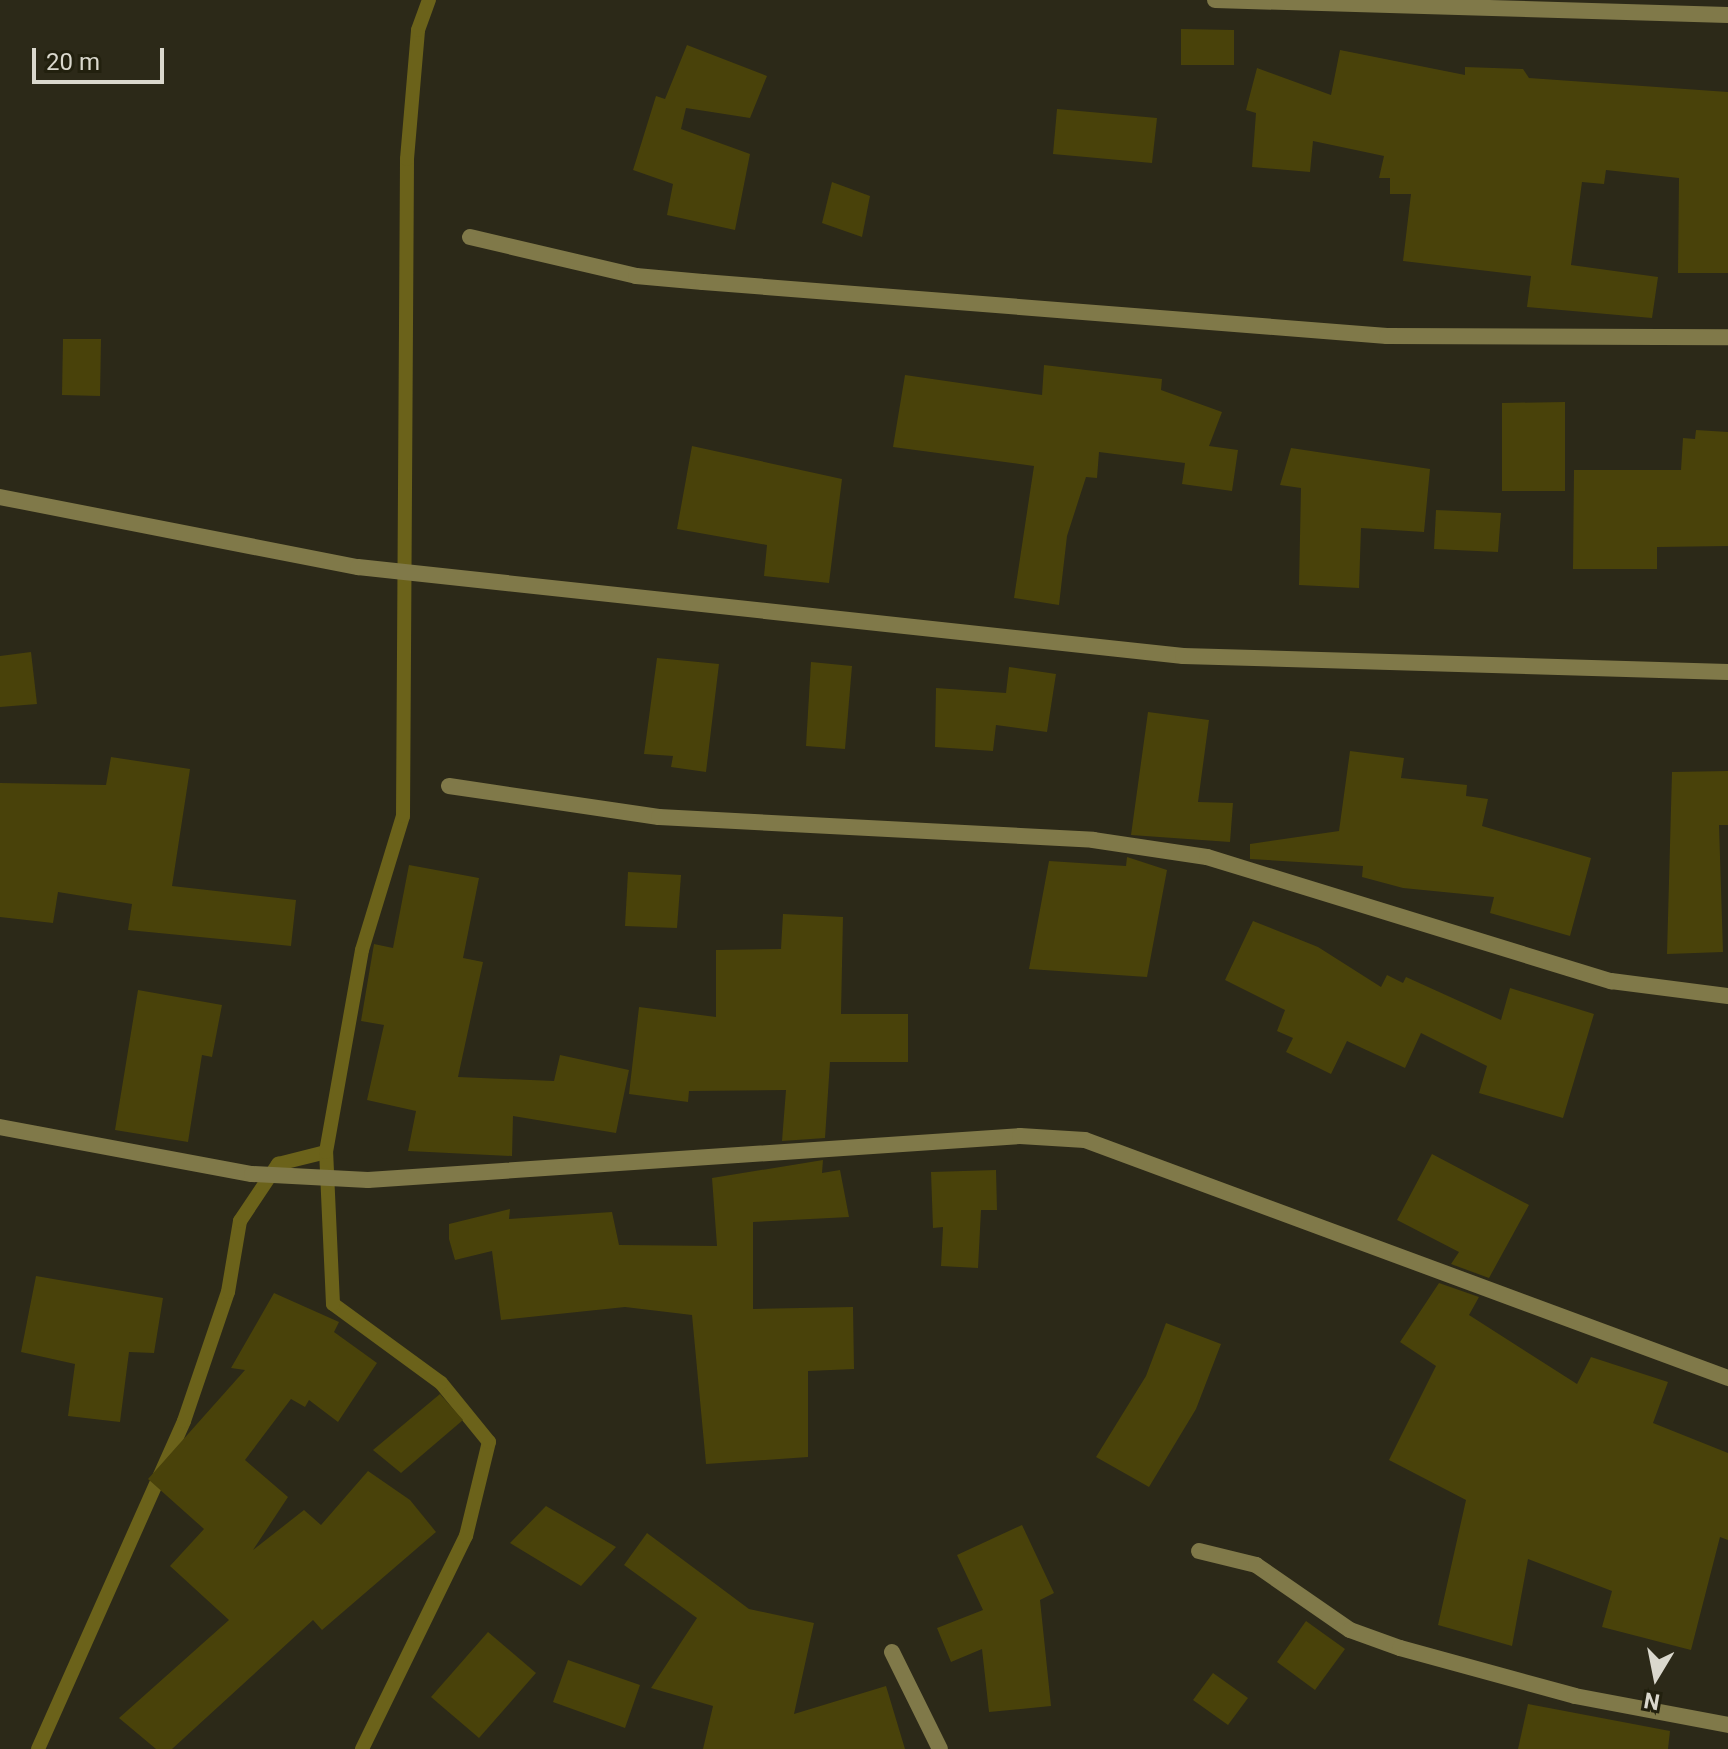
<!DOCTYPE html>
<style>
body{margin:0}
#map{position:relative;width:1728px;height:1749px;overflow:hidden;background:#2c2918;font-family:Roboto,sans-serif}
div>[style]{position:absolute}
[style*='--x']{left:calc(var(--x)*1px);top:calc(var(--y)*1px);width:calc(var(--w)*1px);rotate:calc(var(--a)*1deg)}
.stream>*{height:14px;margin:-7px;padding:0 7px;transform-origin:7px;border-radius:7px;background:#6b621a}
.building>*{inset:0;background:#49420a}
.minor>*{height:16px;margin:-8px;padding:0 8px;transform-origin:8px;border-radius:8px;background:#807949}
span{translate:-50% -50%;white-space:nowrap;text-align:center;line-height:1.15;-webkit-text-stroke:6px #22200e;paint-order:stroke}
.north{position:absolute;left:1616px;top:1637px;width:80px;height:80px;-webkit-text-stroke:6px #22200e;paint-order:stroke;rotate:190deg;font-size:22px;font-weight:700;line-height:32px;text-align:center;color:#dad8cd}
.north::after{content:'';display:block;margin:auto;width:28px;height:36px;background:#dad8cd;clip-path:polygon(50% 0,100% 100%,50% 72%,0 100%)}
.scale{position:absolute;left:32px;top:48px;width:132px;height:36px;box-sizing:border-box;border:4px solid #dad8cd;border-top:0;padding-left:10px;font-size:24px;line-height:28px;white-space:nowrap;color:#dad8cd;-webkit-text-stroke:6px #22200e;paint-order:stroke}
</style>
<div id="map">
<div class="stream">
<i style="--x:38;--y:1749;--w:359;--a:-66"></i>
<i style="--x:184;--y:1421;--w:136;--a:-71.2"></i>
<i style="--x:228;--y:1292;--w:72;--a:-80.4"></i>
<i style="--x:240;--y:1221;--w:69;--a:-56.3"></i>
<i style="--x:278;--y:1164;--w:49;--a:-14"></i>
<i style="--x:362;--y:1749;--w:237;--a:-64"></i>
<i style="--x:466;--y:1536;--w:97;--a:-76.3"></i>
<i style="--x:489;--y:1442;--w:76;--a:-129.1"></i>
<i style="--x:441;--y:1383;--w:134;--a:-143.8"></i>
<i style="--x:333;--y:1304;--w:152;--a:-92.6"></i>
<i style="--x:326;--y:1152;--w:205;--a:-79.9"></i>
<i style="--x:362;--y:950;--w:140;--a:-73"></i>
<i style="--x:403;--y:816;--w:657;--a:-89.65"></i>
<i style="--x:407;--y:159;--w:129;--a:-85.1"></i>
<i style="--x:418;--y:30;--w:32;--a:-70"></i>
</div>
<div class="building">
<i style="clip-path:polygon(1181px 29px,1234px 30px,1234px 65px,1181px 65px)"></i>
<i style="clip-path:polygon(687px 45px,767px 76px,750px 118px,686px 108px,681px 129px,750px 154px,735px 230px,667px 215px,673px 184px,633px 170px,656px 96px,665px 99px)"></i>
<i style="clip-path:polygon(1340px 50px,1465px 75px,1465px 67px,1523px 69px,1529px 78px,1728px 92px,1728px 273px,1678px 273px,1679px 178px,1606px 170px,1604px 184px,1582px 182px,1571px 265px,1658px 277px,1652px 318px,1527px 307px,1531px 276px,1403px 261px,1411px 194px,1390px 194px,1390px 178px,1379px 178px,1384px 156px,1313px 141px,1310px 172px,1252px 167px,1256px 113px,1246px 110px,1257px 68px,1331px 95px)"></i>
<i style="clip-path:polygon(1057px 109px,1157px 118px,1152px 163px,1053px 154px)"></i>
<i style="clip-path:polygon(832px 182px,870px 196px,862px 237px,822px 223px)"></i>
<i style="clip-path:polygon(63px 339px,101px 339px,100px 396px,62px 395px)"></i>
<i style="clip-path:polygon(1044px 365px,1162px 379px,1161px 390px,1222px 412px,1209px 446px,1238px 450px,1232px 491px,1182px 484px,1185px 463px,1099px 452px,1097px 478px,1086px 477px,1067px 536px,1059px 605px,1014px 598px,1034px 466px,893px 447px,905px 375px,1042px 395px)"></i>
<i style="clip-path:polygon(1565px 402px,1565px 491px,1502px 491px,1502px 403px)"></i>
<i style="clip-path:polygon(1696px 430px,1728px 432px,1728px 546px,1657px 547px,1657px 569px,1573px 569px,1574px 470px,1681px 470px,1683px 438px,1695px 439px)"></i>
<i style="clip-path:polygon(692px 446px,842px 479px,829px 583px,764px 576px,767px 545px,677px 529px)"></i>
<i style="clip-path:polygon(1291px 448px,1430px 469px,1424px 532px,1361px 528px,1359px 588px,1299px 585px,1301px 488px,1280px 485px)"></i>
<i style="clip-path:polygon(1436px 510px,1501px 513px,1498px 552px,1434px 549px)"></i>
<i style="clip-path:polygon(31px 652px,37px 704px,0 707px,0 656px)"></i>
<i style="clip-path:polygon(657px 658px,719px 664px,706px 772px,671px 767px,673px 756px,644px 754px)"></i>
<i style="clip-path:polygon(811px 662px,852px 666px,845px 749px,806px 746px)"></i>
<i style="clip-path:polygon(1009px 667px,1056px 674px,1047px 732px,996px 725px,993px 751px,935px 747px,936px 688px,1006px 693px)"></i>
<i style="clip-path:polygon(1148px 712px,1209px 720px,1198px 802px,1233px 803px,1230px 842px,1131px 835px)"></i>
<i style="clip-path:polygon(1350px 751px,1404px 758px,1401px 778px,1467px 785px,1466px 796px,1488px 799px,1482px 826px,1591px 858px,1570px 936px,1490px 913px,1494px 897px,1403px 888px,1362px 877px,1363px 866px,1250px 859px,1250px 844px,1339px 831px)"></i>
<i style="clip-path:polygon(111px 757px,190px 769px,172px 886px,296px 900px,291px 946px,128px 930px,132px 904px,58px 892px,53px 923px,0 917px,0 783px,106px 785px)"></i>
<i style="clip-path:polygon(1728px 771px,1728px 825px,1719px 825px,1723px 952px,1667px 954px,1672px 772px)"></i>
<i style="clip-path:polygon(1127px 857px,1167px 870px,1147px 977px,1029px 969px,1049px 861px,1126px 866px)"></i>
<i style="clip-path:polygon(409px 865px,479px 878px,463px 958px,483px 962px,458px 1077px,554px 1081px,560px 1055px,629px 1070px,616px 1133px,513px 1116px,512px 1156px,408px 1151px,416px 1111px,367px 1100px,384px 1025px,361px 1021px,374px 944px,393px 948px)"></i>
<i style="clip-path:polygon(628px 872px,681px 875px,677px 928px,625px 926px)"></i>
<i style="clip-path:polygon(783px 914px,843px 917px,841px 1014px,908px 1014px,908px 1062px,830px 1062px,825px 1138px,782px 1141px,786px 1090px,689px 1091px,688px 1102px,629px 1094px,639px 1007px,716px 1017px,716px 950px,781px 949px)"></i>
<i style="clip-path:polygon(1253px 921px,1318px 947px,1381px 987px,1387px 975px,1403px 983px,1406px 977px,1501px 1020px,1510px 988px,1594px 1014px,1563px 1118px,1479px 1093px,1487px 1066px,1421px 1033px,1405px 1068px,1347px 1041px,1331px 1074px,1286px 1052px,1293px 1038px,1277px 1031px,1285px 1010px,1225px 980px)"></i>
<i style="clip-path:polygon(138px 990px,222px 1005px,212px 1057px,202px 1055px,188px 1142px,115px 1130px)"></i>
<i style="clip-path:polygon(1432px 1154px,1529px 1205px,1489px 1278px,1451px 1264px,1459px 1252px,1397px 1220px)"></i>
<i style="clip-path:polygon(823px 1160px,822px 1173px,840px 1170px,849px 1217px,753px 1222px,753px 1309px,853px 1307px,854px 1369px,808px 1371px,808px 1457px,706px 1464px,692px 1315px,625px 1307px,501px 1320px,492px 1251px,455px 1260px,449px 1239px,449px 1224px,510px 1209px,509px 1219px,612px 1212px,619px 1245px,717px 1246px,712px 1178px)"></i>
<i style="clip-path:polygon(996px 1170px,997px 1210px,981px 1210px,978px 1268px,941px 1266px,943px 1227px,933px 1228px,931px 1172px)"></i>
<i style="clip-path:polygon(36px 1276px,163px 1298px,154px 1353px,129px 1352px,120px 1422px,68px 1416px,75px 1364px,21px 1352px)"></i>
<i style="clip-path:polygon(1439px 1283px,1479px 1297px,1469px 1315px,1577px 1384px,1591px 1357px,1668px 1382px,1653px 1423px,1728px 1453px,1728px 1540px,1720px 1537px,1691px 1650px,1602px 1627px,1612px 1591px,1528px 1559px,1512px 1646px,1438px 1625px,1466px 1500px,1389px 1460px,1436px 1366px,1400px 1342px)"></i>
<i style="clip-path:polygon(274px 1293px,339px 1322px,334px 1332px,377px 1363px,338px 1422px,309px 1400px,305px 1407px,291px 1399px,245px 1460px,288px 1497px,253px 1550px,304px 1510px,321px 1525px,368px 1471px,410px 1500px,436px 1532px,322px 1630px,313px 1620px,172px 1749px,156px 1749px,119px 1718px,229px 1620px,170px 1566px,204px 1529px,148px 1479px,245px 1370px,231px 1368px)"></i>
<i style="clip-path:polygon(1166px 1323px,1221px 1344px,1196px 1409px,1149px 1487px,1096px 1457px,1146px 1376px)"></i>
<i style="clip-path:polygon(440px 1394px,463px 1420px,401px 1473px,373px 1450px)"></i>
<i style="clip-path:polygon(546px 1506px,616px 1547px,581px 1586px,510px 1543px)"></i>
<i style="clip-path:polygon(1022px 1525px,1054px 1593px,1040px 1600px,1051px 1706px,989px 1712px,982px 1649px,951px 1662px,937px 1628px,983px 1610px,957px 1555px)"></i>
<i style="clip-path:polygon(647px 1533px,749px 1609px,814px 1623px,794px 1714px,886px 1686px,905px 1749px,703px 1749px,713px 1706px,651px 1688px,697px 1618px,624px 1565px)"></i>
<i style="clip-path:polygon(1306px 1621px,1345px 1649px,1315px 1690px,1277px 1662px)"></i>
<i style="clip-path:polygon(488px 1632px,536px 1673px,479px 1738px,431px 1697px)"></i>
<i style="clip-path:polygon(568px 1660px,640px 1685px,625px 1728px,553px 1702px)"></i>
<i style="clip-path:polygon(1213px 1673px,1248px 1698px,1228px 1725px,1193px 1700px)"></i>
<i style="clip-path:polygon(1528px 1704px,1670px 1731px,1668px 1749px,1518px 1749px)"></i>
</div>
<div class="minor">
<i style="--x:1215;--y:0;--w:513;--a:1.67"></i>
<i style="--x:470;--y:237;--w:171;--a:13.2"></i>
<i style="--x:636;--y:276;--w:67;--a:5.1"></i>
<i style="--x:703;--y:282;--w:686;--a:4.51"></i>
<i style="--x:1387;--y:336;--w:341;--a:0.2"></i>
<i style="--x:0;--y:497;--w:365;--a:11.1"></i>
<i style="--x:358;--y:567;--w:830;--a:6.16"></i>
<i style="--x:1183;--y:656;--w:545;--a:1.68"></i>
<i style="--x:449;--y:786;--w:212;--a:8.4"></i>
<i style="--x:659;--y:817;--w:435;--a:3"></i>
<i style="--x:1093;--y:840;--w:115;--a:8.5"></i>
<i style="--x:1207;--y:857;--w:423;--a:17.1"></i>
<i style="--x:1611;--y:981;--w:118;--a:7.3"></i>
<i style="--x:0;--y:1127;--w:256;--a:10.6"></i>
<i style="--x:252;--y:1174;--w:116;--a:3"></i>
<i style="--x:368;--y:1180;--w:653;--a:-3.86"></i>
<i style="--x:1020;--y:1136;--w:65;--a:3.5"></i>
<i style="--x:1085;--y:1140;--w:686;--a:20.31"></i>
<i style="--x:1199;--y:1551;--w:59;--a:13.8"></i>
<i style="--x:1256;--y:1565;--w:114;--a:34.7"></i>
<i style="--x:1350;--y:1630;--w:53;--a:19.8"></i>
<i style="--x:1400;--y:1648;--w:181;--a:15.3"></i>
<i style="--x:1575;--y:1696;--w:156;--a:10.7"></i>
<i style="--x:892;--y:1652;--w:108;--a:63.7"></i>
</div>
<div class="north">N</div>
<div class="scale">20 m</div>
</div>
